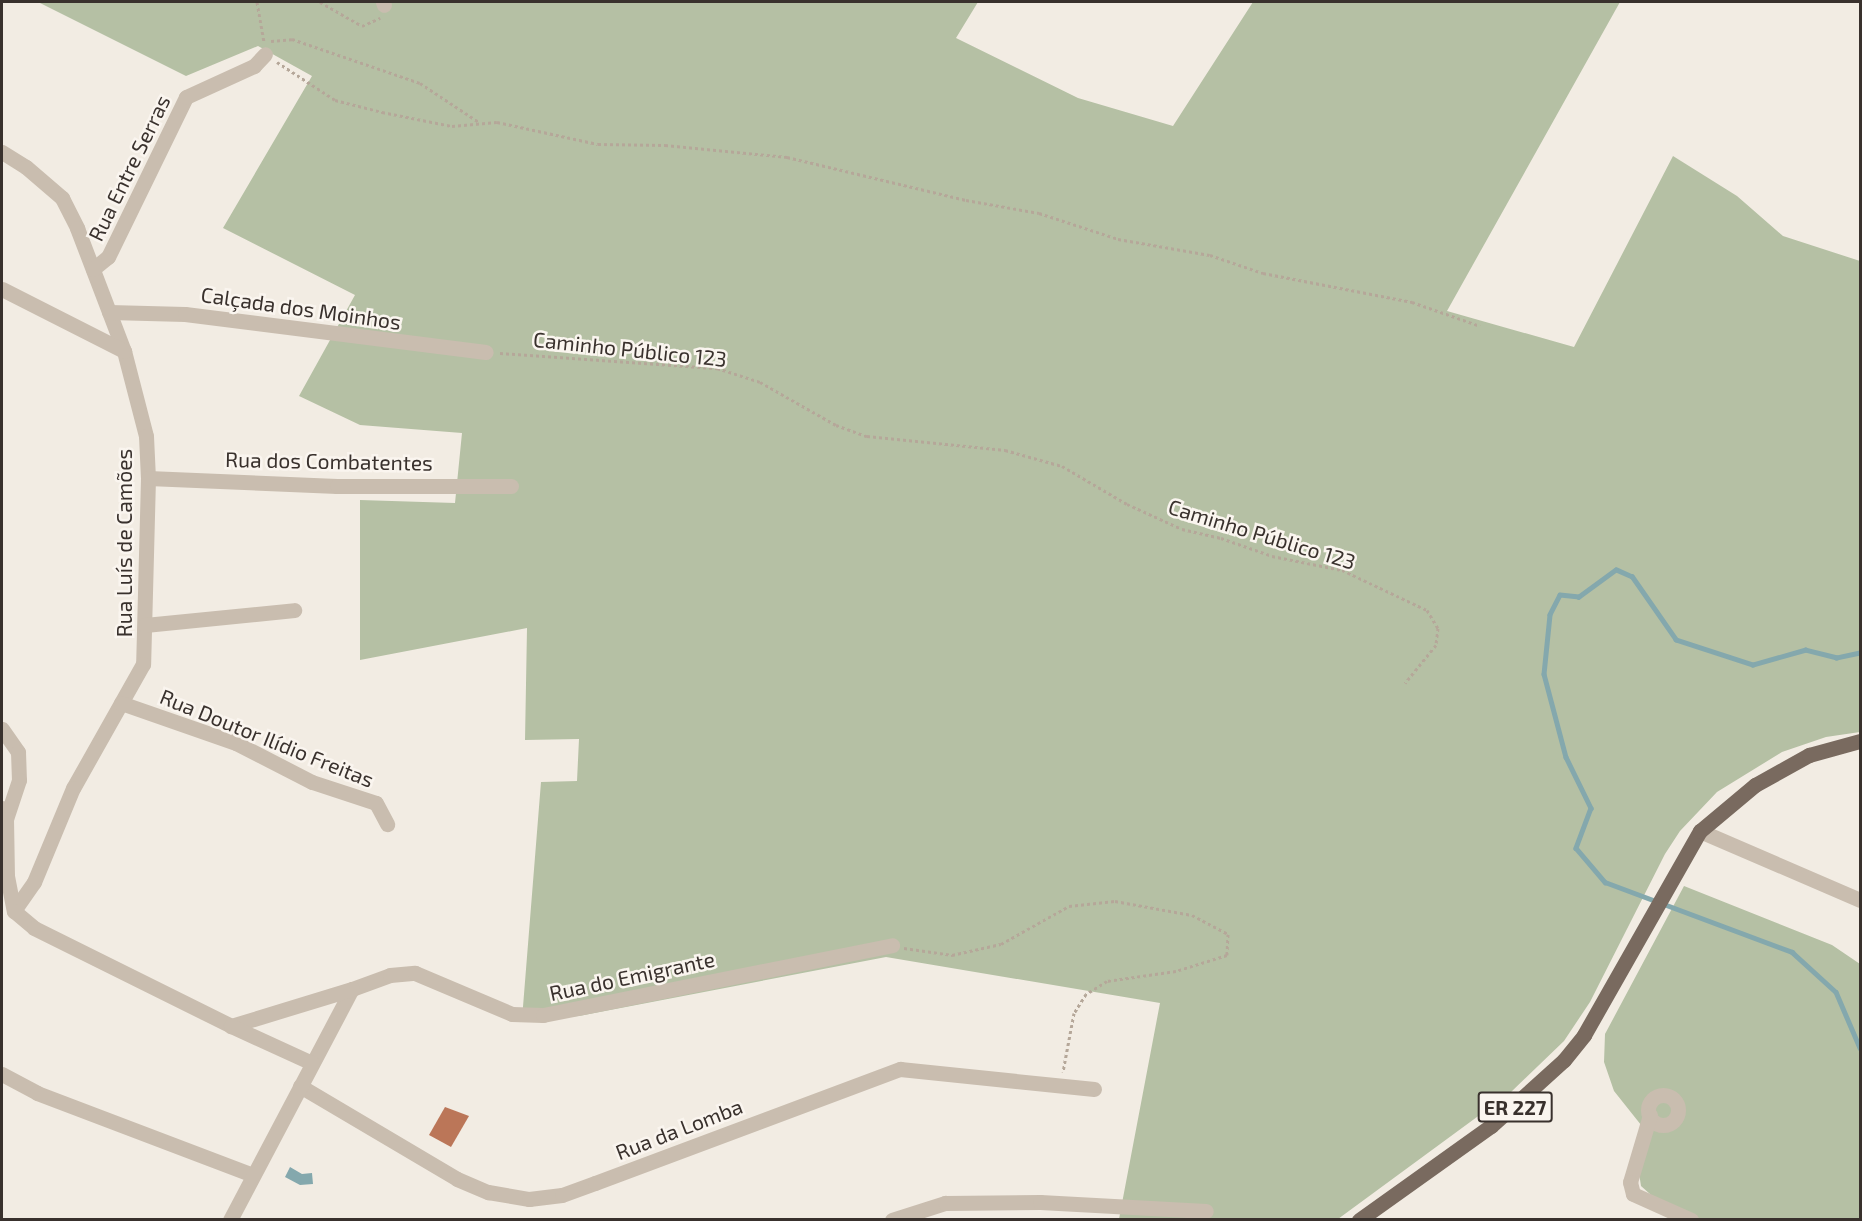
<!DOCTYPE html>
<meta charset="utf-8">
<style>
body{margin:0}
#map{position:relative;width:1862px;height:1221px;overflow:hidden;background:#f2ece3;font-family:"Exo 2",sans-serif}
div>[style]{position:absolute}
[style*='--x']{left:calc(var(--x)*1px);top:calc(var(--y)*1px);width:calc(var(--w)*1px);rotate:calc(var(--a)*1deg)}
.green>*{inset:0;background:#b5c0a4}
.water>*{inset:0;background:#84a8ad}
.stream>*{height:4.5px;margin:-2.25px;padding:0 2.25px;transform-origin:2.25px;border-radius:2.25px;background:#84a8ad}
.building>*{inset:0;background:#bb7658}
.path>*{height:3px;margin-top:-1.5px;transform-origin:0;background:repeating-linear-gradient(90deg,#b5a799 0 3px,transparent 0 6px)}
.minor>*{height:15px;margin:-7.5px;padding:0 7.5px;transform-origin:7.5px;border-radius:7.5px;background:#c9bdaf}
.minor>.ring{margin:-7.5px;padding:0;box-sizing:content-box;background:none;border:15px solid #c9bdaf;border-radius:50%}
.major>*{height:15px;margin:-7.5px;padding:0 7.5px;transform-origin:7.5px;border-radius:7.5px;background:#796a5f}
span{translate:-50% -50%;white-space:nowrap;text-align:center;line-height:1.15;-webkit-text-stroke:5px #faf5ef;paint-order:stroke}
.shield-label span{padding:2px 4px;background:#faf5ef;border:2px solid;border-radius:4px;-webkit-text-stroke-width:0}
.shield-label{font-size:20px;color:#39312d;font-weight:700}
.street-label{font-size:21px;color:#39312d}
.frame{position:absolute;inset:0;border:3px solid #39312d;pointer-events:none}
</style>
<div id="map">
<div class="green">
<i style="clip-path:polygon(978px 2px,956px 38px,1078px 98px,1173px 126px,1253px 2px,1620px 2px,1447px 311px,1574px 347px,1673px 156px,1737px 196px,1783px 236px,1860px 261px,1860px 732px,1826px 737px,1782px 752px,1717px 792px,1680px 831px,1665px 854px,1590px 1002px,1564px 1041px,1511px 1092px,1338px 1219px,1119px 1219px,1160px 1003px,886px 957px,579px 1016px,522px 1019px,541px 782px,577px 781px,579px 739px,525px 740px,527px 628px,360px 660px,360px 500px,455px 503px,462px 433px,360px 425px,299px 396px,355px 295px,223px 228px,312px 76px,258px 46px,186px 76px,40px 3px)"></i>
<i style="clip-path:polygon(1684px 886px,1832px 945px,1860px 964px,1860px 1219px,1699px 1219px,1660px 1203px,1641px 1186px,1639px 1173px,1649px 1135px,1614px 1091px,1604px 1062px,1605px 1034px)"></i>
</div>
<div class="water">
<i style="clip-path:polygon(290px 1167px,302px 1174px,312px 1173px,313px 1184px,300px 1185px,285px 1177px)"></i>
</div>
<div class="stream">
<i style="--x:1860;--y:653;--w:24;--a:168"></i>
<i style="--x:1837;--y:658;--w:32;--a:-166"></i>
<i style="--x:1806;--y:650;--w:55;--a:164.2"></i>
<i style="--x:1753;--y:665;--w:81;--a:-162"></i>
<i style="--x:1676;--y:640;--w:77;--a:-124.9"></i>
<i style="--x:1632;--y:577;--w:17;--a:-156"></i>
<i style="--x:1616;--y:570;--w:46;--a:143.9"></i>
<i style="--x:1579;--y:597;--w:19;--a:-174"></i>
<i style="--x:1560;--y:595;--w:22;--a:117"></i>
<i style="--x:1550;--y:615;--w:59;--a:95.8"></i>
<i style="--x:1544;--y:674;--w:86;--a:75.2"></i>
<i style="--x:1566;--y:757;--w:57;--a:63.9"></i>
<i style="--x:1591;--y:808;--w:43;--a:110.6"></i>
<i style="--x:1576;--y:848;--w:45;--a:49.5"></i>
<i style="--x:1605;--y:882;--w:200;--a:20.5"></i>
<i style="--x:1792;--y:952;--w:59;--a:42.3"></i>
<i style="--x:1836;--y:992;--w:61;--a:66.8"></i>
</div>
<div class="building">
<i style="clip-path:polygon(445px 1107px,469px 1116px,451px 1147px,429px 1135px)"></i>
</div>
<div class="path">
<i style="--x:257;--y:2;--w:40;--a:80"></i>
<i style="--x:320;--y:2;--w:48;--a:29.7"></i>
<i style="--x:362;--y:26;--w:20;--a:-24"></i>
<i style="--x:271;--y:41;--w:21;--a:-5"></i>
<i style="--x:292;--y:39;--w:135;--a:19"></i>
<i style="--x:420;--y:83;--w:71;--a:33.5"></i>
<i style="--x:277;--y:62;--w:69;--a:33.2"></i>
<i style="--x:335;--y:100;--w:49;--a:14.3"></i>
<i style="--x:382;--y:112;--w:71;--a:11.3"></i>
<i style="--x:452;--y:126;--w:45;--a:-5.1"></i>
<i style="--x:497;--y:122;--w:103;--a:12.3"></i>
<i style="--x:598;--y:144;--w:67;--a:0.9"></i>
<i style="--x:665;--y:145;--w:123;--a:5.6"></i>
<i style="--x:787;--y:157;--w:184;--a:13.5"></i>
<i style="--x:966;--y:200;--w:74;--a:10.1"></i>
<i style="--x:1039;--y:213;--w:83;--a:18.2"></i>
<i style="--x:1118;--y:239;--w:93;--a:9.9"></i>
<i style="--x:1210;--y:255;--w:56;--a:18.8"></i>
<i style="--x:1263;--y:273;--w:152;--a:11"></i>
<i style="--x:1412;--y:302;--w:72;--a:19.4"></i>
<i style="--x:500;--y:353;--w:218;--a:4"></i>
<i style="--x:717;--y:368;--w:45;--a:18"></i>
<i style="--x:760;--y:382;--w:87;--a:29.5"></i>
<i style="--x:836;--y:425;--w:33;--a:20"></i>
<i style="--x:867;--y:436;--w:139;--a:5.8"></i>
<i style="--x:1005;--y:450;--w:59;--a:15.7"></i>
<i style="--x:1062;--y:466;--w:75;--a:30.3"></i>
<i style="--x:1127;--y:504;--w:60;--a:24.4"></i>
<i style="--x:1182;--y:529;--w:40;--a:13"></i>
<i style="--x:1221;--y:538;--w:54;--a:19.4"></i>
<i style="--x:1272;--y:556;--w:71;--a:11.3"></i>
<i style="--x:1342;--y:570;--w:94;--a:25.2"></i>
<i style="--x:1427;--y:610;--w:21;--a:59"></i>
<i style="--x:1438;--y:628;--w:17;--a:97"></i>
<i style="--x:1436;--y:645;--w:49;--a:129.2"></i>
<i style="--x:904;--y:948;--w:49;--a:8.3"></i>
<i style="--x:952;--y:955;--w:50;--a:-12.7"></i>
<i style="--x:1001;--y:944;--w:78;--a:-29.2"></i>
<i style="--x:1069;--y:906;--w:46;--a:-6.2"></i>
<i style="--x:1115;--y:901;--w:78;--a:10.3"></i>
<i style="--x:1192;--y:915;--w:41;--a:27.8"></i>
<i style="--x:1228;--y:934;--w:21;--a:93"></i>
<i style="--x:1227;--y:955;--w:53;--a:162.6"></i>
<i style="--x:1176;--y:971;--w:70;--a:171.8"></i>
<i style="--x:1107;--y:981;--w:25;--a:148"></i>
<i style="--x:1086;--y:994;--w:22;--a:122"></i>
<i style="--x:1074;--y:1013;--w:60;--a:100.6"></i>
</div>
<div class="minor">
<i style="--x:383;--y:2;--w:3;--a:72"></i>
<i style="--x:2;--y:152;--w:28;--a:32"></i>
<i style="--x:26;--y:167;--w:48;--a:40.7"></i>
<i style="--x:62;--y:198;--w:34;--a:63"></i>
<i style="--x:77;--y:228;--w:132;--a:69.1"></i>
<i style="--x:124;--y:351;--w:88;--a:75.5"></i>
<i style="--x:146;--y:436;--w:42;--a:87.3"></i>
<i style="--x:148;--y:478;--w:186;--a:91.5"></i>
<i style="--x:143;--y:664;--w:142;--a:119.4"></i>
<i style="--x:73;--y:788;--w:102;--a:112.5"></i>
<i style="--x:34;--y:882;--w:35;--a:125"></i>
<i style="--x:93;--y:269;--w:19;--a:-39"></i>
<i style="--x:108;--y:257;--w:178;--a:-64"></i>
<i style="--x:186;--y:97;--w:75;--a:-24.5"></i>
<i style="--x:254;--y:66;--w:16;--a:-47"></i>
<i style="--x:2;--y:289;--w:137;--a:26.9"></i>
<i style="--x:109;--y:312;--w:76;--a:1.5"></i>
<i style="--x:185;--y:314;--w:303;--a:7.2"></i>
<i style="--x:148;--y:478;--w:189;--a:2.4"></i>
<i style="--x:337;--y:486;--w:174;--a:0"></i>
<i style="--x:145;--y:625;--w:150;--a:-5.7"></i>
<i style="--x:121;--y:703;--w:122;--a:19.2"></i>
<i style="--x:236;--y:743;--w:85;--a:27.2"></i>
<i style="--x:312;--y:782;--w:67;--a:18.2"></i>
<i style="--x:376;--y:803;--w:24;--a:62"></i>
<i style="--x:2;--y:729;--w:28;--a:55"></i>
<i style="--x:18;--y:752;--w:28;--a:88"></i>
<i style="--x:19;--y:780;--w:41;--a:108.4"></i>
<i style="--x:2;--y:808;--w:12;--a:70"></i>
<i style="--x:6;--y:819;--w:57;--a:89"></i>
<i style="--x:7;--y:876;--w:36;--a:79"></i>
<i style="--x:1700;--y:831;--w:174;--a:23.3"></i>
<i style="--x:14;--y:911;--w:26;--a:40"></i>
<i style="--x:34;--y:928;--w:220;--a:26.4"></i>
<i style="--x:352;--y:989;--w:40;--a:-20.2"></i>
<i style="--x:390;--y:975;--w:25;--a:-5"></i>
<i style="--x:415;--y:973;--w:105;--a:22.9"></i>
<i style="--x:512;--y:1014;--w:31;--a:2"></i>
<i style="--x:543;--y:1015;--w:356;--a:-11.3"></i>
<i style="--x:2;--y:1074;--w:40;--a:28"></i>
<i style="--x:37;--y:1093;--w:231;--a:20.8"></i>
<i style="--x:300;--y:1086;--w:182;--a:30.6"></i>
<i style="--x:457;--y:1179;--w:34;--a:23"></i>
<i style="--x:488;--y:1192;--w:42;--a:9.7"></i>
<i style="--x:529;--y:1199;--w:33;--a:-7"></i>
<i style="--x:562;--y:1195;--w:35;--a:-20"></i>
<i style="--x:595;--y:1183;--w:326;--a:-20.5"></i>
<i style="--x:900;--y:1069;--w:195;--a:5.9"></i>
<i class="ring" style="left:1648px;top:1095px;width:15px;height:15px"></i>
<i style="--x:1650;--y:1115;--w:70;--a:106.6"></i>
<i style="--x:1630;--y:1182;--w:12;--a:76"></i>
<i style="--x:1633;--y:1194;--w:64;--a:24.1"></i>
<i style="--x:230;--y:1220;--w:261;--a:-62.2"></i>
<i style="--x:352;--y:989;--w:127;--a:163"></i>
<i style="--x:231;--y:1026;--w:89;--a:24.6"></i>
<i style="--x:892;--y:1220;--w:56;--a:-17.8"></i>
<i style="--x:945;--y:1203;--w:95;--a:-0.6"></i>
<i style="--x:1040;--y:1202;--w:166;--a:3.1"></i>
</div>
<div class="major">
<i style="--x:1359;--y:1220;--w:162;--a:-35.5"></i>
<i style="--x:1491;--y:1126;--w:98;--a:-42.1"></i>
<i style="--x:1564;--y:1060;--w:32;--a:-51"></i>
<i style="--x:1584;--y:1035;--w:235;--a:-60.4"></i>
<i style="--x:1700;--y:831;--w:72;--a:-39.9"></i>
<i style="--x:1755;--y:785;--w:62;--a:-29.1"></i>
<i style="--x:1809;--y:755;--w:53;--a:-15.4"></i>
</div>
<div class="shield-label">
<span style="left:1515px;top:1107px">ER 227</span>
</div>
<div class="street-label">
<span style="left:129px;top:168px;rotate:-64deg">Rua Entre Serras</span>
<span style="left:301px;top:308px;rotate:8deg">Calçada dos Moinhos</span>
<span style="left:630px;top:349px;rotate:6deg">Caminho Público 123</span>
<span style="left:329px;top:461px;rotate:1deg">Rua dos Combatentes</span>
<span style="left:1262px;top:534px;rotate:17deg">Caminho Público 123</span>
<span style="left:124px;top:543px;rotate:-90deg">Rua Luís de Camões</span>
<span style="left:267px;top:738px;rotate:22deg">Rua Doutor Ilídio Freitas</span>
<span style="left:632px;top:976px;rotate:-12deg">Rua do Emigrante</span>
<span style="left:679px;top:1129px;rotate:-21deg">Rua da Lomba</span>
</div>
<div class="frame"></div>
</div>
